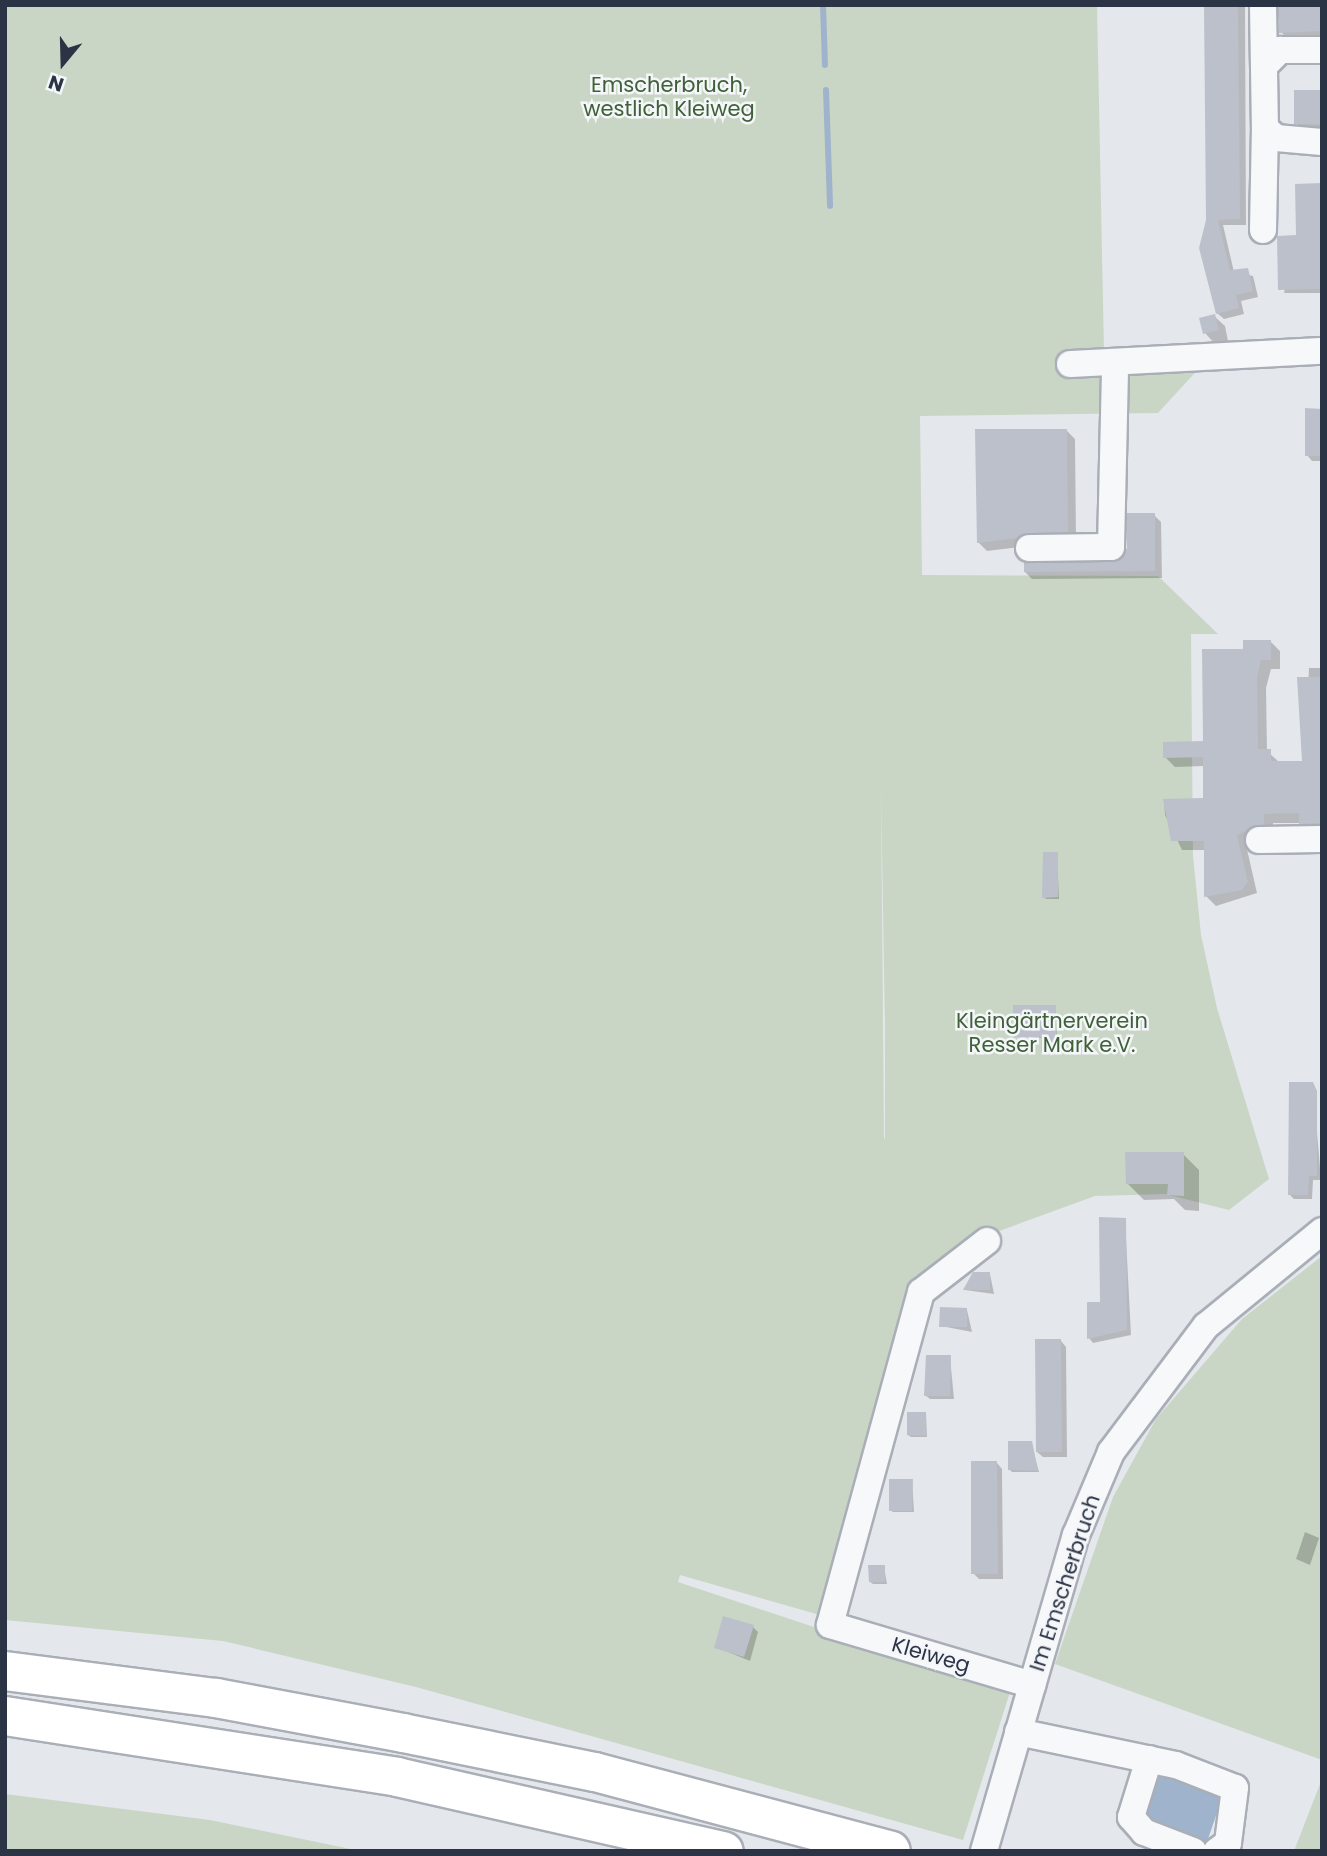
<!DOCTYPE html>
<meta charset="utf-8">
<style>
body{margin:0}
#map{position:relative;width:1327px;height:1856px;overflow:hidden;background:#e4e7ec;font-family:Poppins,sans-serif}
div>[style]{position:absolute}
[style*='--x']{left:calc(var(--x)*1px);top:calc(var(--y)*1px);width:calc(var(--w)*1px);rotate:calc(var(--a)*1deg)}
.green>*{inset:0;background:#c9d6c5}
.water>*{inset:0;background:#9fb4cc}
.shadow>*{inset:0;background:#0003}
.stream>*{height:6px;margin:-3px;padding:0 3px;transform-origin:3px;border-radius:3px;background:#9fb4cc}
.building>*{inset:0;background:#bbc0ca}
.roads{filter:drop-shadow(2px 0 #a9aeb7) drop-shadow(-2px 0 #a9aeb7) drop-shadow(0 2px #a9aeb7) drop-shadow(0 -2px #a9aeb7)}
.minor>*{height:26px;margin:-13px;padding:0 13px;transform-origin:13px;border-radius:13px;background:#f7f8fa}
.highway>*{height:38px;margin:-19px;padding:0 19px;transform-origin:19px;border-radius:19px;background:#fff}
span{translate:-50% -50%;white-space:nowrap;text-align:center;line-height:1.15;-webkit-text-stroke:5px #f4f6f9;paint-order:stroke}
.park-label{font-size:21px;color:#3f6138}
.street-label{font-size:21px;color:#2b3445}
.frame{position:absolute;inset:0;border:7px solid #2b3445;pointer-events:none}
.north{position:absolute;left:28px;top:28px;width:70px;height:70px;-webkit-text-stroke:5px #f4f6f9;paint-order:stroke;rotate:199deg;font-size:19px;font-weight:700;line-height:28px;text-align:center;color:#2b3445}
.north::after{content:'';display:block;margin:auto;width:24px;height:32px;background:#2b3445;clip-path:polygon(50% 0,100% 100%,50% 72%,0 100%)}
</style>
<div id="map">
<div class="green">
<i style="clip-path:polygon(evenodd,5px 5px,1097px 5px,1104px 352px,1214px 352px,1158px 413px,920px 416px,922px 575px,1158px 576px,1218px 634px,1191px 634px,1193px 856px,1201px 935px,1217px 1008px,1269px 1179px,1229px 1210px,1165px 1194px,1095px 1196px,991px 1234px,912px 1295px,820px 1615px,680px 1575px,678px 1582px,1010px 1692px,963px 1840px,416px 1687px,223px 1641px,5px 1620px,5px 5px,881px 788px,885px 1029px,885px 1139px,884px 1138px,881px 788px)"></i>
<i style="clip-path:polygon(1322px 1256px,1322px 1760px,1055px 1664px,1113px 1497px,1156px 1419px,1242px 1319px)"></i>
<i style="clip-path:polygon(1322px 1779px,1322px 1851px,1294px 1851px)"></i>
<i style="clip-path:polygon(5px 1794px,210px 1820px,360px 1851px,5px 1851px)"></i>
</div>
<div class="water">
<i style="clip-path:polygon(1160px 1775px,1222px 1798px,1206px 1845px,1144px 1822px)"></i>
</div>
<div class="shadow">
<i style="clip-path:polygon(1205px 5px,1245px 5px,1246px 225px,1223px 225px,1234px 272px,1253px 276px,1258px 297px,1241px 301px,1244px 314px,1224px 319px,1217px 313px,1208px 220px)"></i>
<i style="clip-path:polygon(1276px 5px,1322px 5px,1322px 40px,1290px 41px,1281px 32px)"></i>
<i style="clip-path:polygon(1322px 91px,1322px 128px,1302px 129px,1296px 123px)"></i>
<i style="clip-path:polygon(1322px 185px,1322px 293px,1284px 293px,1298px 236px)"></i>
<i style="clip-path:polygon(1214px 316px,1225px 326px,1228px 341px,1215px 344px,1205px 333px)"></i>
<i style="clip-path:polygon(1322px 410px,1322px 461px,1312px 461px,1307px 455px)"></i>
<i style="clip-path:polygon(1066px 430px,1075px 439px,1076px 540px,987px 551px,978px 542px)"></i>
<i style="clip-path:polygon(1154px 515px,1161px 522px,1162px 578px,1032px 579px,1025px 572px,1119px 563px)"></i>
<i style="clip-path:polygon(1270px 641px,1280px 651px,1280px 669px,1271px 669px,1266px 688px,1267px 751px,1280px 763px,1304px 763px,1309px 668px,1322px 668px,1322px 834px,1301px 823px,1273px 823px,1273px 834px,1246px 845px,1257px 893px,1216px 906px,1206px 896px,1206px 850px,1182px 850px,1165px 815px,1164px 800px,1205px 799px,1205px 766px,1175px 767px,1165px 757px,1204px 743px,1245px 651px)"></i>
<i style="clip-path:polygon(1057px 854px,1059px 899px,1046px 899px,1044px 897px)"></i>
<i style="clip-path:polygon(1055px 1007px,1058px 1053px,1045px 1054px,1042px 1038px,1015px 1036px)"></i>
<i style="clip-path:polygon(1313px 1084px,1321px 1180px,1313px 1180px,1312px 1199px,1294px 1199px,1289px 1194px)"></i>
<i style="clip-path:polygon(1183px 1154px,1199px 1170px,1199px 1211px,1185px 1210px,1174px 1199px,1144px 1200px,1127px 1183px)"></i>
<i style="clip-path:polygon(1125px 1219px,1131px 1335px,1093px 1343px,1089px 1338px)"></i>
<i style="clip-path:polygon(990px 1274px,994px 1294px,965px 1290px)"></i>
<i style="clip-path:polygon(967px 1310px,972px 1332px,941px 1326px)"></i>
<i style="clip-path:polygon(1061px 1341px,1066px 1347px,1067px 1457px,1043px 1457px,1037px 1452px)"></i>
<i style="clip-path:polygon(950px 1357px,954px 1399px,930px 1399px,925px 1395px)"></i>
<i style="clip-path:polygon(926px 1414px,927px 1437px,911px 1437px,908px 1435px)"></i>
<i style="clip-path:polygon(1031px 1443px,1039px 1472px,1012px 1472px,1010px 1470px)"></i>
<i style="clip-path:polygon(997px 1463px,1002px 1469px,1003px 1579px,979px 1579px,973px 1573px)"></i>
<i style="clip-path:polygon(912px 1481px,914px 1512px,893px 1512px,890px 1510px)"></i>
<i style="clip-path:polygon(1305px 1532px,1319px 1538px,1310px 1565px,1296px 1559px)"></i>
<i style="clip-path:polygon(884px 1567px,887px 1584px,873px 1584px,870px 1582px)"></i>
<i style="clip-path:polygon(753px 1627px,758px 1632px,750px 1661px,716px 1647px)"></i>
</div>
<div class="stream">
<i style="--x:823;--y:5;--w:60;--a:88.1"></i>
<i style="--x:826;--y:90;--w:116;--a:88"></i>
</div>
<div class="building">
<i style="clip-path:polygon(1204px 5px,1238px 5px,1240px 219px,1218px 220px,1230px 270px,1248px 268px,1253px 291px,1236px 295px,1239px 308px,1216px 314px,1199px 248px,1206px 220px)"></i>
<i style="clip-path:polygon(1279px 5px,1322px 5px,1322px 31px,1279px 33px)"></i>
<i style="clip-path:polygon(1294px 90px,1322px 90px,1322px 124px,1294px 124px)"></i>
<i style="clip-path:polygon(1322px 183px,1322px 289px,1278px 290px,1277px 236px,1296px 235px,1295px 184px)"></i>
<i style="clip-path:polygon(1215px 314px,1219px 330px,1203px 334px,1199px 318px)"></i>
<i style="clip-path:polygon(1305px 408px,1322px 409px,1322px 456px,1305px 456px)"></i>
<i style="clip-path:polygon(975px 429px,1067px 429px,1068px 532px,977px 543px)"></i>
<i style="clip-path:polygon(1127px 513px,1155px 513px,1155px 571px,1024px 572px,1024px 562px,1118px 561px,1127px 548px)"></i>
<i style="clip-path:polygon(1243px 640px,1271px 640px,1271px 660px,1261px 660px,1257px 677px,1258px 749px,1271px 749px,1271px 761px,1302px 761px,1297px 677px,1322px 677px,1322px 823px,1299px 824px,1299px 813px,1264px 814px,1264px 824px,1237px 835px,1248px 882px,1242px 890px,1204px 897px,1204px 841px,1171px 841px,1163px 799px,1203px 798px,1203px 757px,1163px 758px,1163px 742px,1203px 741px,1202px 649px,1243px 649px)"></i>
<i style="clip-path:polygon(1043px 852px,1058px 852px,1058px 897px,1042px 898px)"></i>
<i style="clip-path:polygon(1013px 1005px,1056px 1005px,1056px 1052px,1041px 1052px,1041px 1037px,1013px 1037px)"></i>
<i style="clip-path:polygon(1289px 1082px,1313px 1082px,1317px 1091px,1317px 1176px,1309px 1176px,1308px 1195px,1288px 1195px)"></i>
<i style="clip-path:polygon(1125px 1152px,1184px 1152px,1184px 1196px,1167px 1195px,1168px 1184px,1126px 1184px)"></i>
<i style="clip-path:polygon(1099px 1217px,1126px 1218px,1127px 1330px,1087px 1339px,1087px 1302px,1100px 1302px)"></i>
<i style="clip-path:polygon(973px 1272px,990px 1272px,990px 1290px,963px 1290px)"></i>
<i style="clip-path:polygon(940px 1307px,967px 1308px,967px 1327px,939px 1327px)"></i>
<i style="clip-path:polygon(1035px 1339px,1061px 1339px,1062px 1452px,1036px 1452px)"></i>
<i style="clip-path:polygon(926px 1355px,951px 1355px,950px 1396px,924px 1396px)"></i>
<i style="clip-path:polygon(907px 1412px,926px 1412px,926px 1436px,907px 1435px)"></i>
<i style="clip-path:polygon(1008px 1441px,1032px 1441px,1038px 1471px,1008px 1470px)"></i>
<i style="clip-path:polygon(971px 1461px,997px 1461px,998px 1574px,971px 1574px)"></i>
<i style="clip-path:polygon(889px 1479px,913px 1479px,912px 1511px,889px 1511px)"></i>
<i style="clip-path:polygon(868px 1565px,885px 1565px,885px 1582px,869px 1582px)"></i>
<i style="clip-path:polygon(723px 1616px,754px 1625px,744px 1657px,714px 1648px)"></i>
</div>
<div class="roads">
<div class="minor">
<i style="--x:1263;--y:5;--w:123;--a:89.1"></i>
<i style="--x:1265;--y:128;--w:15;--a:42"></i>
<i style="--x:1276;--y:138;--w:46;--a:5"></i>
<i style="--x:1264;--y:66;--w:23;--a:-45"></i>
<i style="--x:1280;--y:50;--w:42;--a:0"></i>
<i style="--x:1263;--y:230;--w:102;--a:-88.9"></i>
<i style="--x:1070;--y:364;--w:252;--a:-3"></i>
<i style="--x:1029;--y:548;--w:82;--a:-0.7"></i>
<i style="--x:1111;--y:547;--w:182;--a:-88.7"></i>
<i style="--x:1259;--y:840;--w:63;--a:-0.9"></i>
<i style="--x:987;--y:1241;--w:83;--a:142.3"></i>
<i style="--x:921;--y:1292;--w:345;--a:105.3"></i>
<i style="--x:830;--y:1625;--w:211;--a:16.5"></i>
<i style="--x:1018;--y:1732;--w:161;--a:11.8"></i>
<i style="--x:1176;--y:1765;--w:63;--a:21.3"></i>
<i style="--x:1235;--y:1788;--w:55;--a:97.3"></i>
<i style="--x:1228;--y:1843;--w:14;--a:144"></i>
<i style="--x:1149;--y:1759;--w:61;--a:107.2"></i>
<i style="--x:1131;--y:1817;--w:20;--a:49"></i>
<i style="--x:1144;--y:1832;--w:53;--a:21.2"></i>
<i style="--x:984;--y:1851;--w:329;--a:-73.8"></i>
<i style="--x:1076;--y:1535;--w:90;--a:-67.1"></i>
<i style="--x:1111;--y:1452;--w:158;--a:-53"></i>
<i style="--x:1206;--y:1326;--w:150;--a:-39.3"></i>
</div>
<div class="highway">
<i style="--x:5;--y:1671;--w:213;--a:7.3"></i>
<i style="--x:216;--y:1698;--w:190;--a:10.6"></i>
<i style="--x:403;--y:1733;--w:196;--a:11.5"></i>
<i style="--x:595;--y:1772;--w:306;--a:14.9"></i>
<i style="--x:5;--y:1716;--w:397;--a:8.8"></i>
<i style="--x:397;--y:1777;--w:335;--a:12.8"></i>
</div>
</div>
<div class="park-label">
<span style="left:669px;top:97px">Emscherbruch,<br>westlich Kleiweg</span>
<span style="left:1052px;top:1033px">Kleingärtnerverein<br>Resser Mark e.V.</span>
</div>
<div class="street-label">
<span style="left:1065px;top:1583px;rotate:-72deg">Im Emscherbruch</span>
<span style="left:931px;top:1655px;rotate:16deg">Kleiweg</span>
</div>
<div class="frame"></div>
<div class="north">N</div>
</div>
